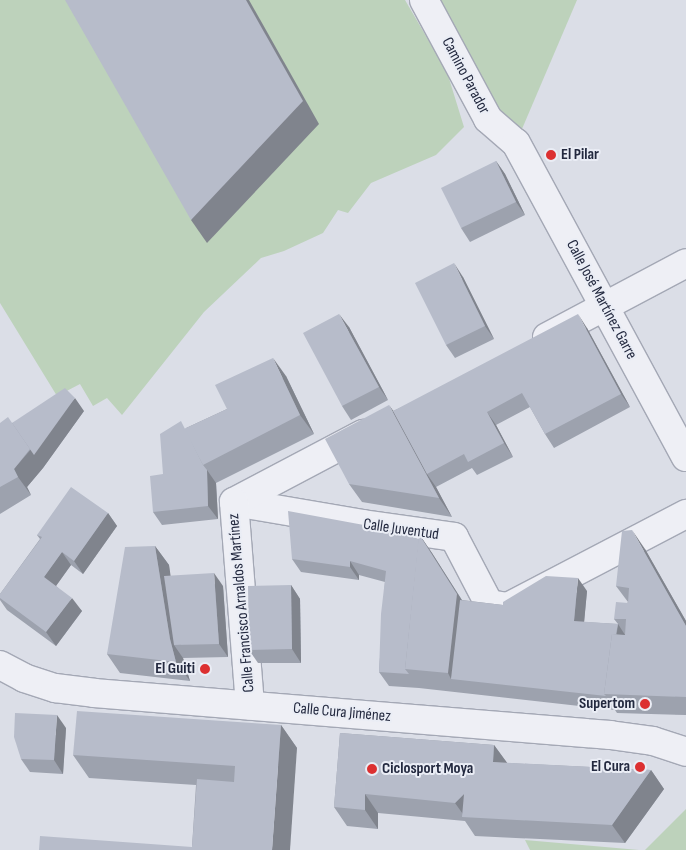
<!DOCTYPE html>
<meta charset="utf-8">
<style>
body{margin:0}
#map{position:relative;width:686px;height:850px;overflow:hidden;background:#dbdee7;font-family:"Sofia Sans Condensed",sans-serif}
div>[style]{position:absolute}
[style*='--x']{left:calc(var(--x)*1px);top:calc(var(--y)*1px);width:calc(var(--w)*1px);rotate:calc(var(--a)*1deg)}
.green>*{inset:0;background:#bdd2bb}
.roads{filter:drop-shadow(1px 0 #a4a8b5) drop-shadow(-1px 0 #a4a8b5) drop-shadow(0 1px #a4a8b5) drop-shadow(0 -1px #a4a8b5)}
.minor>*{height:28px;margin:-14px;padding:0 14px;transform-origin:14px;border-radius:14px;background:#eeeff5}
.wall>*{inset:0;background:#9da2ae}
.shaded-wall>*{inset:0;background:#80848d}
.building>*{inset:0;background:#b7bcca}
.dots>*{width:14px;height:14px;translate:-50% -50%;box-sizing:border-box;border:2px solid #eaedf5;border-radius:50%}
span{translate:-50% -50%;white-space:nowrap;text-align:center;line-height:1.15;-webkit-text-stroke:4px #eaedf5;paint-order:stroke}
.street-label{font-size:16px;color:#23293f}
.poi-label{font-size:16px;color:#23293f;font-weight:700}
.left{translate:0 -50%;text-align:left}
.right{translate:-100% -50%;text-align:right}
</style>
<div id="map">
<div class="green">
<i style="clip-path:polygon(0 0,405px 0,447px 72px,464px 127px,436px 155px,371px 183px,348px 213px,338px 210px,323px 233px,284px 251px,261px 258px,204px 312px,122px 415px,107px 398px,93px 406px,80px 384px,57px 396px,0 303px)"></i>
<i style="clip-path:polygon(424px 0,577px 0,516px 143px)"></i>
<i style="clip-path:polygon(686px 809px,686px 850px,645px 850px)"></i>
<i style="clip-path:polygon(525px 840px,639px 850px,530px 850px)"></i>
</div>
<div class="roads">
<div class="minor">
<i style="--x:424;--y:0;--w:135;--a:61.7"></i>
<i style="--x:488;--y:119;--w:37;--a:41"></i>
<i style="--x:516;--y:143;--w:357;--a:61.6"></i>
<i style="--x:547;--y:337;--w:157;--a:-28"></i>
<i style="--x:234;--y:502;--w:131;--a:9.7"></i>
<i style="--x:363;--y:524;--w:92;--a:8.1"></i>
<i style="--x:454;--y:537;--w:76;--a:62.4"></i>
<i style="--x:489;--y:604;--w:19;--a:9"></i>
<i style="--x:508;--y:607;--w:201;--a:-27.6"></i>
<i style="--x:234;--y:502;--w:146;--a:-27.8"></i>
<i style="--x:234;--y:502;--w:204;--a:85.5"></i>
<i style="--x:0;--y:665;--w:27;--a:28"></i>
<i style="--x:24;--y:678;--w:33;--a:18"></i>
<i style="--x:55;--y:688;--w:39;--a:7"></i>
<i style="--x:94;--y:693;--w:518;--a:4.65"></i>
<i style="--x:610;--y:735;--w:43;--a:7.9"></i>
<i style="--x:653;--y:741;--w:35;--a:18"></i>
</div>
</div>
<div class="wall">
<i style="clip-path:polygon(496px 161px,505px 174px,525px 215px,470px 242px,461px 228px)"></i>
<i style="clip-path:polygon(463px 277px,494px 339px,455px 358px,446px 345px)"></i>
<i style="clip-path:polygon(349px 327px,388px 400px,351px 420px,342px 406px)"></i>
<i style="clip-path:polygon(587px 328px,630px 407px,554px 448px,545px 434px,530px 407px,496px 425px,513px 457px,477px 475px,472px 468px,436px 487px,452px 517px,362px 502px,349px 484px,393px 411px)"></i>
<i style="clip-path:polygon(286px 376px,314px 434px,216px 483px,218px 519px,162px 525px,153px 512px,163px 474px,186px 428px,227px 409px)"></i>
<i style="clip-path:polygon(84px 411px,43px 468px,27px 487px,31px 495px,0 514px,0 423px,12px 423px)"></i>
<i style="clip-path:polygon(108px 513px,117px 526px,83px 574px,71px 565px,56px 586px,82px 611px,56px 646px,7px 610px,0 600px,0 594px,40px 539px,37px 535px)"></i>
<i style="clip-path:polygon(419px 534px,432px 553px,462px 600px,503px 605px,587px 591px,584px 622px,618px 624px,614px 619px,628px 602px,616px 586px,645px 549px,686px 621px,686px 715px,617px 713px,615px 710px,419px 688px,389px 686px,379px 672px,385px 582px,359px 575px,359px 580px,301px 572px,292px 559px,419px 539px)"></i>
<i style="clip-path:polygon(155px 546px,169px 565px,170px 576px,223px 586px,228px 657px,183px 658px,190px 681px,120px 673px,107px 654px)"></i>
<i style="clip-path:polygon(291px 585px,300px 599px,301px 663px,258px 663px,249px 650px)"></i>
<i style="clip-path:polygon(281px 725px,297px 748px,192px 847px,196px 785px,89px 778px,73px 755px)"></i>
<i style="clip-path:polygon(66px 728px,63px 774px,30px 772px,21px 759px)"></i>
<i style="clip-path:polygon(340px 733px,494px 745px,507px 763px,651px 770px,664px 789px,625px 843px,475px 836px,465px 821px,378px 813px,378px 829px,347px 826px,334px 807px)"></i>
</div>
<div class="shaded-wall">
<i style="clip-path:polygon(246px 0,249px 0,319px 124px,207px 243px,191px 220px)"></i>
<i style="clip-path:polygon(496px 161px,505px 174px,525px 215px,516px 202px)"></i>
<i style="clip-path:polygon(454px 263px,463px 277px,494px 339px,485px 326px)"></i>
<i style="clip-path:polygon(339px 314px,349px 327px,388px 400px,379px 387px)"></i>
<i style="clip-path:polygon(578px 314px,587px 328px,630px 407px,621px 394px)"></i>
<i style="clip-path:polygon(273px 358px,286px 376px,314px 434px,300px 415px)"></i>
<i style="clip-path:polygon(75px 398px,84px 411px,43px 468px,27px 487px,31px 495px,18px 477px,14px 469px)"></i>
<i style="clip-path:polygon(389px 405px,403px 424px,427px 474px,436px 487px,452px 517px,439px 498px)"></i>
<i style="clip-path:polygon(487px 412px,496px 425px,513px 457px,504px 443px)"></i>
<i style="clip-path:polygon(207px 470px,216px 483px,218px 519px,208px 506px)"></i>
<i style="clip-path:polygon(108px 513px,117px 526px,83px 574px,74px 561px)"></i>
<i style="clip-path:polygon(632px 530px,645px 549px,686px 621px,686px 626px)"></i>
<i style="clip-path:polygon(419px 534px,432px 553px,470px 613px,451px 679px,448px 673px)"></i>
<i style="clip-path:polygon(155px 546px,169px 565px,181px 645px,174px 645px,183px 658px,190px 681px,176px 662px,170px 639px)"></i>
<i style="clip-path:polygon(62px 552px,71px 565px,53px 590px,44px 577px)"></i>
<i style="clip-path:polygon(350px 561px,359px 575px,359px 580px,350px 567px)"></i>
<i style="clip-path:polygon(214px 573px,223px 586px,228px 657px,219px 644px)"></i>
<i style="clip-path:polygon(578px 578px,587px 591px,583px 634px,574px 621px)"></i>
<i style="clip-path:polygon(291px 585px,300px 599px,301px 663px,292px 649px)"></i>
<i style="clip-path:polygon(72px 598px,82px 611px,56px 646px,46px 632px)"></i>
<i style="clip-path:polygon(618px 624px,627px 638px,609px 694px)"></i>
<i style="clip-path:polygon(57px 715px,66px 728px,63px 774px,54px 760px)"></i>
<i style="clip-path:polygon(281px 725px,297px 748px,290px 850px,272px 850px)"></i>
<i style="clip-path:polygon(494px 745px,508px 764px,493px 762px)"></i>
<i style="clip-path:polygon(651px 770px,664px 789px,625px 843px,612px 825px)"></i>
<i style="clip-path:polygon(365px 794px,378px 813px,378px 829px,365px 810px)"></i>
<i style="clip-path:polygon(464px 794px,465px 817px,455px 803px)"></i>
</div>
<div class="building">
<i style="clip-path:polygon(65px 0,246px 0,303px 101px,191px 220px)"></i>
<i style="clip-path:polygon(496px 161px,516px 202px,461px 228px,441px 188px)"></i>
<i style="clip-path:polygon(454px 263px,485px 326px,446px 345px,415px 283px)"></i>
<i style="clip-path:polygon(339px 314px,379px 387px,342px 406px,303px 333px)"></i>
<i style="clip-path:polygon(578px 314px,621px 394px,545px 434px,522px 393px,487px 412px,504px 443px,468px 462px,464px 454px,427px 474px,393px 411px)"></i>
<i style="clip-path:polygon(273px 358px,300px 415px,203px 465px,184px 429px,227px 409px,215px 385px)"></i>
<i style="clip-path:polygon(65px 388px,75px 398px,34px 455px,12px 423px)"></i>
<i style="clip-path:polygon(389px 405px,439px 498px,349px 484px,325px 439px)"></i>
<i style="clip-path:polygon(8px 417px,30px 449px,14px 469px,18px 477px,0 487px,0 423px)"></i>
<i style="clip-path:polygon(181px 421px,203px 465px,207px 470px,208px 506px,153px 512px,150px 476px,163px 474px,160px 434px)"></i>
<i style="clip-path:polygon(71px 487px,108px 513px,74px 561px,62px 552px,44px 577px,72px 598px,46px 632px,0 598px,0 594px,42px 537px,37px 535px)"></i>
<i style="clip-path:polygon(288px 511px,391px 530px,419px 539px,405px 669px,409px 674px,379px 672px,381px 614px,386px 571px,350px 561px,350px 567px,292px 559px)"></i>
<i style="clip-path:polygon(632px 530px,686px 626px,686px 697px,604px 694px,612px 634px,625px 635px,626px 619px,614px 619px,616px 602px,628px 603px,629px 588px,616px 586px,622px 531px)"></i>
<i style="clip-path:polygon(419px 534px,457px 594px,448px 673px,405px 669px)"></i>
<i style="clip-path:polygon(155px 546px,170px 639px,176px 662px,107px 654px,125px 547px)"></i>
<i style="clip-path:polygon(214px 573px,219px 644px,174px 645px,164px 576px)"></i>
<i style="clip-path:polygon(546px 576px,578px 578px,574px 621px,618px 624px,616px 634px,612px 634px,604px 694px,606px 696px,451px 679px,460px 600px,503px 605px,503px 602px)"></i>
<i style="clip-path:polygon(291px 585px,292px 649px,249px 650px,248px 586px)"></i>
<i style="clip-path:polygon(77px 711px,281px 725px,272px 850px,39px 850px,40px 836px,192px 847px,197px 779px,234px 782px,235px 766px,73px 755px)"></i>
<i style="clip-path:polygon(15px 713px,57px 715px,54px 760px,21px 759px,14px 737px)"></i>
<i style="clip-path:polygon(340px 733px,494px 745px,493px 762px,651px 770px,612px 825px,462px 817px,464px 794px,455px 803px,365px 794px,365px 810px,334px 807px)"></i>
</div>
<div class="dots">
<i style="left:551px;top:155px;background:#dc3031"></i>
<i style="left:205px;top:669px;background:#dc3031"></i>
<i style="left:645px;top:704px;background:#dc3031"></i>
<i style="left:640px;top:767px;background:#dc3031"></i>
<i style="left:372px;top:769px;background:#dc3031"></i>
</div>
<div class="street-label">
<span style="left:465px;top:76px;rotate:62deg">Camino Parador</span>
<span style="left:601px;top:300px;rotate:62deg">Calle José Martínez Garre</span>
<span style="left:401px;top:530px;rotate:8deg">Calle Juventud</span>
<span style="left:242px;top:603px;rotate:-95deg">Calle Francisco Arnaldos Martínez</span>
<span style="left:342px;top:713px;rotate:5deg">Calle Cura Jiménez</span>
</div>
<div class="poi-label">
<span class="left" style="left:561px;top:155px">El Pilar</span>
<span class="right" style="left:195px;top:669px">El Guiti</span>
<span class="right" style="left:635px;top:704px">Supertom</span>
<span class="right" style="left:630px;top:767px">El Cura</span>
<span class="left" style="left:382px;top:769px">Ciclosport Moya</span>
</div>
</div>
